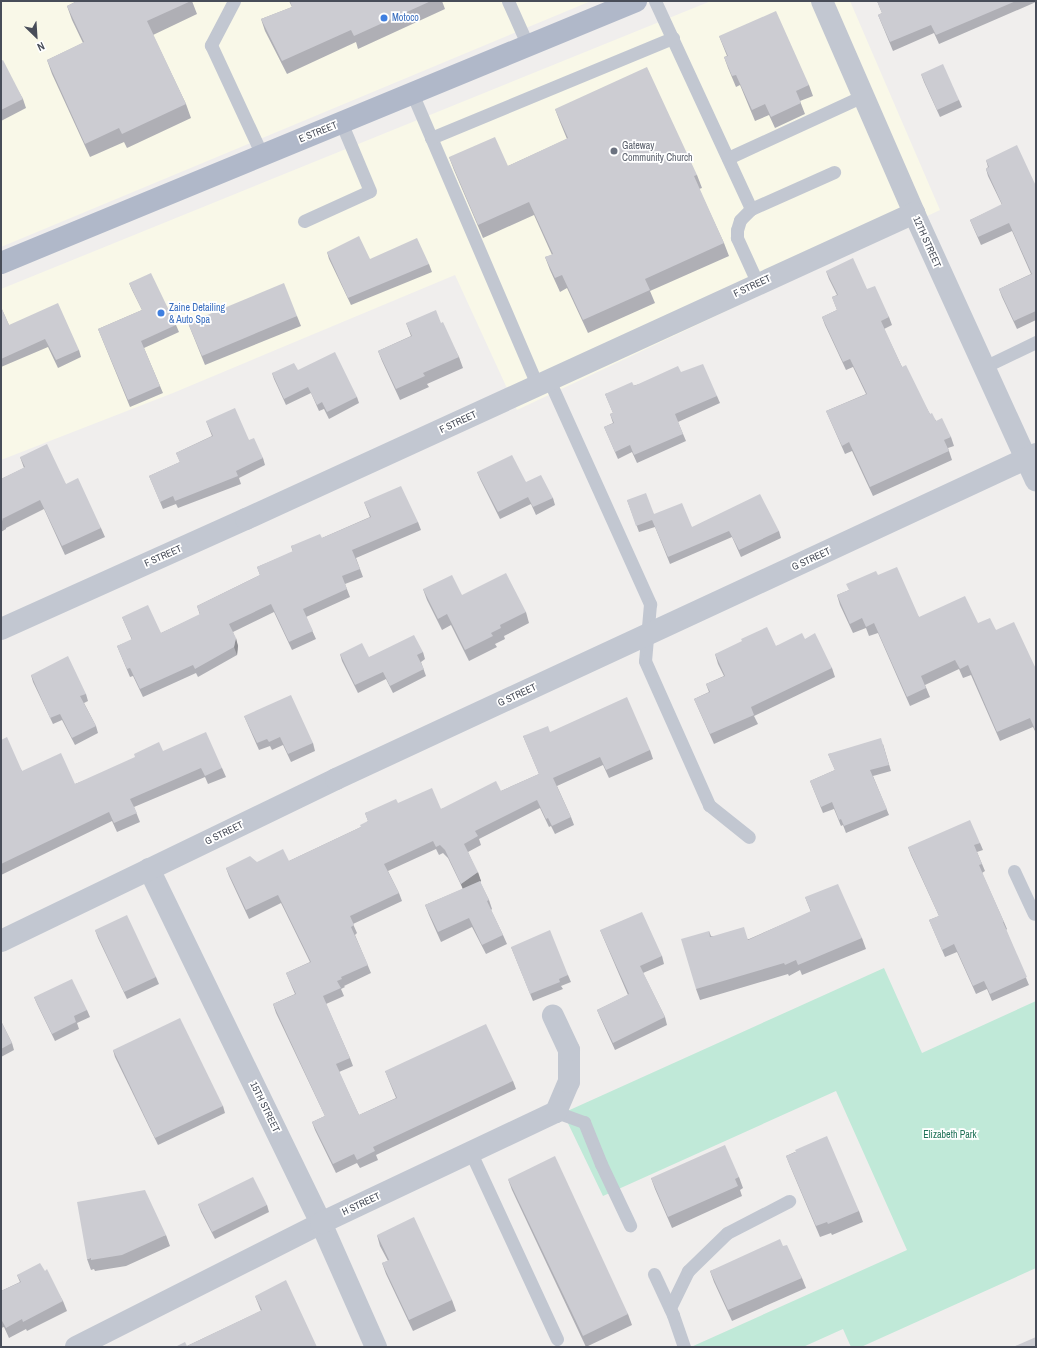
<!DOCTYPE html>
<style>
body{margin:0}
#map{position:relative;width:1037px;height:1348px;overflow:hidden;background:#f0eeed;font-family:"Archivo Narrow",sans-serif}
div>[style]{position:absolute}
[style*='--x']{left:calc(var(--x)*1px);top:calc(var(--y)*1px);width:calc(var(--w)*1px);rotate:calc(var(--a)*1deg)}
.commercial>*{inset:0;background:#f9f8e8}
.green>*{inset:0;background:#c0e9d8}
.lane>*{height:13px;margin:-6.5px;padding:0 6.5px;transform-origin:6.5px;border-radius:6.5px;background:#c2c7d1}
.street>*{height:22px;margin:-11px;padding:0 11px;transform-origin:11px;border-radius:11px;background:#c2c7d1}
.primary>*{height:22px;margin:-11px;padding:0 11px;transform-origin:11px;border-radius:11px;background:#b0b8c9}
.wall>*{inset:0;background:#afafb5}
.shaded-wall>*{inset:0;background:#8f8f93}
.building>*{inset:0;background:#ccccd2}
.dots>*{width:11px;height:11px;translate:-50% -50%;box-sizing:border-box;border:2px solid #fff;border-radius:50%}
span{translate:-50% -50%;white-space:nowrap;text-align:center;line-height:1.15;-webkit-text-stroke:3.5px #fff;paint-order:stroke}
.shop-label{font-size:10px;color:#366cbe}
.left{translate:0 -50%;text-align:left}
.street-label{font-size:10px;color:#484d59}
.worship-label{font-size:10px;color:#5b616d}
.park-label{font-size:10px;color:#207258}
.frame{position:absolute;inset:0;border:2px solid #484d59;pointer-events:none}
.north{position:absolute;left:16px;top:16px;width:40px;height:40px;-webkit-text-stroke:3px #fff;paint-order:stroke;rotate:155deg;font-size:11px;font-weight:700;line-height:16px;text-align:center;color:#484d59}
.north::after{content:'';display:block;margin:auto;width:14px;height:18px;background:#484d59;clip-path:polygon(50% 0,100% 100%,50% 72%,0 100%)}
</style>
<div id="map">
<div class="commercial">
<i style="clip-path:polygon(1px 1px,591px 1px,1px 247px)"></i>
<i style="clip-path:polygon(711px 1px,850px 1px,940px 210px,517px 410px,455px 275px,173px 393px,1px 460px,1px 289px)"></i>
</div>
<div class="green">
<i style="clip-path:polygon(884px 968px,922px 1053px,1036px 1001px,1036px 1268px,861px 1347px,851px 1347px,843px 1329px,803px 1347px,691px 1347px,907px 1250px,836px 1091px,603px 1196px,563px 1113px)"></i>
</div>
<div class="lane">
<i style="--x:234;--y:1;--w:50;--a:117.6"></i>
<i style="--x:211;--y:45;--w:121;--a:65.1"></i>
<i style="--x:508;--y:1;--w:49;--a:66"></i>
<i style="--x:655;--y:1;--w:229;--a:65.2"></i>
<i style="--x:412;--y:93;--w:318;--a:66.8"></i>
<i style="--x:431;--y:138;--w:262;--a:-22.5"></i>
<i style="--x:728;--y:158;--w:149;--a:-24.7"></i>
<i style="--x:304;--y:221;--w:72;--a:-24.4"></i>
<i style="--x:370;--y:191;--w:75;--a:-112.8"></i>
<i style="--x:758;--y:284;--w:51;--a:-114.5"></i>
<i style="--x:737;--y:238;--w:8;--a:-90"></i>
<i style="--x:737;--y:230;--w:10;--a:-73"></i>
<i style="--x:740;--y:220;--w:16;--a:-45"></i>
<i style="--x:751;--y:209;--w:91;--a:-24"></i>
<i style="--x:984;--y:367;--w:58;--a:-25.7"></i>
<i style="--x:549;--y:380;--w:246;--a:65.7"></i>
<i style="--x:650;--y:604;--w:57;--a:95"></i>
<i style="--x:645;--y:661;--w:158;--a:66"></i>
<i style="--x:709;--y:805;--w:51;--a:38.7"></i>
<i style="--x:1014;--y:871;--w:47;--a:65.1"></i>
<i style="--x:556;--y:1112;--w:30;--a:20"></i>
<i style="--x:584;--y:1122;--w:45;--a:68"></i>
<i style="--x:601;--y:1164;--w:68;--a:64.6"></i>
<i style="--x:471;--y:1153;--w:205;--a:65.2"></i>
<i style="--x:654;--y:1274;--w:45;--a:65.1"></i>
<i style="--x:673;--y:1315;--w:34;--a:71"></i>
<i style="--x:670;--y:1308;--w:41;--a:-64.1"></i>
<i style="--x:688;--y:1271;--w:54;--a:-44.3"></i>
<i style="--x:727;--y:1233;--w:70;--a:-27.3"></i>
</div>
<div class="street">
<i style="--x:822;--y:1;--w:231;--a:66.5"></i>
<i style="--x:914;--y:213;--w:294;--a:65.5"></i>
<i style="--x:1;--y:629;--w:269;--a:-24.2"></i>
<i style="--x:246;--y:519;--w:735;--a:-24.61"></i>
<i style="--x:149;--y:869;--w:394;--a:64.1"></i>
<i style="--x:321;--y:1223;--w:136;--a:66.1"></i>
<i style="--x:1;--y:941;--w:372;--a:-25.8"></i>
<i style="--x:336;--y:779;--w:772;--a:-24.9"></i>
<i style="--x:76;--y:1347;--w:275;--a:-26.8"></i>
<i style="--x:321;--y:1223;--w:260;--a:-25.3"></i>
<i style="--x:556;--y:1112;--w:33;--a:-67"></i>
<i style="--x:569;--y:1082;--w:32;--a:-90"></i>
<i style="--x:569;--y:1050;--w:38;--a:-115"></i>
</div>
<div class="primary">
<i style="--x:1;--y:263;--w:687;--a:-22.42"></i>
</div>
<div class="wall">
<i style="clip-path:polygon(77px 1px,192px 1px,197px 14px,153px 35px,186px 104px,191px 118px,127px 148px,124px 142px,90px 157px,52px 74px,47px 60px,83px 43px,72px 20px,67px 6px)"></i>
<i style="clip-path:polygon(289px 1px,442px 1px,445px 9px,358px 49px,356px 42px,287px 74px,265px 31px,261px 19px,292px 7px)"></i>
<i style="clip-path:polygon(877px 1px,1036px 1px,1036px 2px,939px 44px,934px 33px,893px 51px,878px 15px,882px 13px)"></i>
<i style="clip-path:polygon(719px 36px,809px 85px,813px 96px,800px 101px,805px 114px,775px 128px,769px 115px,755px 121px,740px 85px,736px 87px,728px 68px,724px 57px,727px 56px)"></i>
<i style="clip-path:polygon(1px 61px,23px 99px,26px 108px,1px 121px)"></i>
<i style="clip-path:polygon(921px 74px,959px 100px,962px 107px,940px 117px,924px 82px)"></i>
<i style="clip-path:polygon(555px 109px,697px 175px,702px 188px,699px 189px,724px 243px,729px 256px,650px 291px,655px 303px,588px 333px,567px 288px,560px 292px,550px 270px,545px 257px,552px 255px,534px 215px,483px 238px,454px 170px,449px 157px,508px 166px,567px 139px,560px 122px)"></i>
<i style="clip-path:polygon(986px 160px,1036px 186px,1036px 320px,1017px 329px,1002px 297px,999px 289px,1031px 274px,1012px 231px,981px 245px,973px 227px,970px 220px,1002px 205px,988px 176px,986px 169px,988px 167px)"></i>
<i style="clip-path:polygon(327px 252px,370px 259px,429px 264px,432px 272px,351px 305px,329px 259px)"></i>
<i style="clip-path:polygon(826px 271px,867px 289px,889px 317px,892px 325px,884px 329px,902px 367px,930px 414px,951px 437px,954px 446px,948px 448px,952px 460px,873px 496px,852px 451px,845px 454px,830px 420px,826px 411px,866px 394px,853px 367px,846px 370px,825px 325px,822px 317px,837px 310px,832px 297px,837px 295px,829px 279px)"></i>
<i style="clip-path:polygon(129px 283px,176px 325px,179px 332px,144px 348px,163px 393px,130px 407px,98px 329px,142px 310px,132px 290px)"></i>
<i style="clip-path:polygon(1px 307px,9px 325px,79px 350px,81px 357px,58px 368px,48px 347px,1px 367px)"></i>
<i style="clip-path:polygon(297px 316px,301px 326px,205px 365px,188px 323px)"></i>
<i style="clip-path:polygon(406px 323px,441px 323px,459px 357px,463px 368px,427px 384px,429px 387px,400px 400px,382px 361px,378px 351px,411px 336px)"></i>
<i style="clip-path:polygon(298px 370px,357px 397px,359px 403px,329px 419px,324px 409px,319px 411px,311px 393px,286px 405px,274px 379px,272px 373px)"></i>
<i style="clip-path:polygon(681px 372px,717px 396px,720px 403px,678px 422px,686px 441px,637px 463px,632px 452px,618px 459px,604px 427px,613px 423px,610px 414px,613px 413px,605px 394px)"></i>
<i style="clip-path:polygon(206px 421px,249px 440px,263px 458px,265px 465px,239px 478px,241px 484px,178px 508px,176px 504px,163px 509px,149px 476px,180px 462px,176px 453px,212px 436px)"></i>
<i style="clip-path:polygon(20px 457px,66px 484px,101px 528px,105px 537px,65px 555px,44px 509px,6px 528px,6px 529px,1px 532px,1px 479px,24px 468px)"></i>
<i style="clip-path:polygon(477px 472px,526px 482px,553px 498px,555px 505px,536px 515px,531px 504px,500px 519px,480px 479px)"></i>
<i style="clip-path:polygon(627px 500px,654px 514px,692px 527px,779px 531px,781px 538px,741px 557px,732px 537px,670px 564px,655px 527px,639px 532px)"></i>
<i style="clip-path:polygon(364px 502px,418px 522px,421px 530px,356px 558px,363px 577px,345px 584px,350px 597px,306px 617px,316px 639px,292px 650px,274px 612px,233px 632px,238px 646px,237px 655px,198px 677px,196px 673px,143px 697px,133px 676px,130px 677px,117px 646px,132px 640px,122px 617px,161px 633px,200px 615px,197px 606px,260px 575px,257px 567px,293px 552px,291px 546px,322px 538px,370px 517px)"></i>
<i style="clip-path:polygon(878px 575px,919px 617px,978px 623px,996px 630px,1036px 669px,1036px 733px,1033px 727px,1000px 741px,971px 675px,963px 678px,959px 669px,925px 685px,930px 697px,910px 706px,878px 633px,869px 636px,866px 628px,853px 633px,840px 605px,837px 595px,849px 590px)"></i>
<i style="clip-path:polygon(423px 589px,462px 595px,526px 612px,529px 623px,504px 636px,505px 639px,495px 644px,497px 647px,469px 661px,451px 625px,442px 630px,427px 600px)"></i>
<i style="clip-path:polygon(805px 639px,832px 668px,835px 677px,754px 716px,758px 724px,714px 744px,694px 699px,709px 692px,706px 684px,724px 676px,718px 664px,715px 654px,776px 646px)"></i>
<i style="clip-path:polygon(423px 652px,425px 659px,421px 662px,426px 676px,393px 693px,386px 679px,358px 693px,342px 661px,340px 654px,369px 657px)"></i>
<i style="clip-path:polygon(31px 675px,86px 694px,88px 701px,84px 703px,96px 726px,98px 733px,75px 745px,62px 720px,53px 724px,33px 682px)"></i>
<i style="clip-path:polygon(244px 716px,313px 743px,315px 751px,291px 762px,283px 745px,272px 750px,270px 746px,259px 750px)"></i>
<i style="clip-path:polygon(550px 732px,650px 750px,653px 759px,609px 778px,603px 765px,557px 786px,571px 817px,574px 825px,555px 834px,551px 826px,549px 827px,540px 808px,479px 839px,481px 845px,468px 852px,481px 881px,480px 882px,489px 900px,492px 909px,491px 910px,503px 935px,507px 944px,486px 954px,472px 927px,441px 942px,429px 915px,425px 905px,463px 889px,448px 858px,443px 853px,439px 855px,436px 849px,388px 871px,399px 893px,402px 901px,353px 924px,357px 933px,355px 935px,371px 973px,344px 986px,345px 987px,341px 989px,344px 996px,326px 1004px,350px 1058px,353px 1066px,339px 1072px,359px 1115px,396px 1098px,385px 1071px,513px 1081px,516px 1089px,376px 1155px,378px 1160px,360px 1168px,357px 1163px,336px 1173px,315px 1130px,312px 1122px,325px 1116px,276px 1013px,273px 1004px,295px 994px,286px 973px,310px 962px,281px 903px,249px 919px,229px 876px,226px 868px,257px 862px,289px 861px,361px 827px,368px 821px,365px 813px,398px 803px,441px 809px,501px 791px,539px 774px,523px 736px)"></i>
<i style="clip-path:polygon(1px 740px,22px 771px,75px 784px,163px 751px,222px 768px,226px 777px,208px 784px,205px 777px,134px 807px,140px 822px,117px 832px,112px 821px,1px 875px)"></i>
<i style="clip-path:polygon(883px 744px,891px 771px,873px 776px,889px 815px,846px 833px,843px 825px,841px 826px,834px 809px,823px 813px,810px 781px,835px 770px,828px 754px)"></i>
<i style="clip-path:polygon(980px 843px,983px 850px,977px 852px,985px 871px,982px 873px,1004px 922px,1007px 929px,1006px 930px,1029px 985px,992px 1001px,987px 989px,976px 994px,957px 952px,945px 957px,929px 920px,939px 916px,911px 855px,908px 847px)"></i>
<i style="clip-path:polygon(805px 897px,862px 938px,866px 949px,802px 975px,800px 970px,789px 976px,788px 974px,700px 1000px,696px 989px,709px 931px,711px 936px,749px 939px,811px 912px)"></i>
<i style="clip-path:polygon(95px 930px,156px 977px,159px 984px,127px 999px,98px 938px)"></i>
<i style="clip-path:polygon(600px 930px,662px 956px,664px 964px,643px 973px,665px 1017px,667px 1025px,615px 1050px,600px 1017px,597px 1010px,628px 995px)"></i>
<i style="clip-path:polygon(511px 947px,568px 975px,571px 982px,561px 986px,563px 989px,533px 1001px)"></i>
<i style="clip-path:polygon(34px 997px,87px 1010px,90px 1017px,77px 1023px,79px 1029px,55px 1041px,37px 1004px)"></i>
<i style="clip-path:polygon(1px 1021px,12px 1043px,14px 1050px,1px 1057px)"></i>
<i style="clip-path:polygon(113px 1050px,223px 1106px,225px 1113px,158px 1145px,115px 1057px)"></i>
<i style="clip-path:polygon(795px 1152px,859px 1211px,863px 1222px,832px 1235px,831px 1233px,820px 1237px,790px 1166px,786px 1156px)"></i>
<i style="clip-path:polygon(739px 1177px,743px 1188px,740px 1190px,742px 1196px,672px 1228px,655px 1189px,651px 1178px)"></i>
<i style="clip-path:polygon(508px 1179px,628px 1314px,632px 1325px,586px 1347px,512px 1190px)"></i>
<i style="clip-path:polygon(198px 1204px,267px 1205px,269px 1212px,215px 1239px,201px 1212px)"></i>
<i style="clip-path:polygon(166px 1235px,170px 1246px,126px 1266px,95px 1271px,94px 1269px,91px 1270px,87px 1259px)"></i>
<i style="clip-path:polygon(377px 1235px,452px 1300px,456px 1311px,413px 1331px,386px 1274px,382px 1263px,388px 1261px,380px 1246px)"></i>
<i style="clip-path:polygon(783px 1246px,802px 1278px,806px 1288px,732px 1321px,714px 1282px,710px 1271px)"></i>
<i style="clip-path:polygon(45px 1271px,63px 1301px,67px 1311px,27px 1331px,26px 1329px,9px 1338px,4px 1327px,1px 1328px,1px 1291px,20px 1282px,17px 1275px)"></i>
<i style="clip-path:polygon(255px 1296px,317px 1347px,187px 1346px,261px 1311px)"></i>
</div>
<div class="shaded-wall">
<i style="clip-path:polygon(236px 638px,238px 646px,237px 655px,234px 647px)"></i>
<i style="clip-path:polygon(478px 872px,481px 881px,464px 892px,461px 884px)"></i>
</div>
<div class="building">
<i style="clip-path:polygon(77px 1px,191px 1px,147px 21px,186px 104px,122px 134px,119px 128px,85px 144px,47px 60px,84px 42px,67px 6px)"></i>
<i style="clip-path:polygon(290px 1px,431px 1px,354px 36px,351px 30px,282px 61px,261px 19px,292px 7px)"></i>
<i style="clip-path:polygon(877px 1px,1016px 1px,936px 35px,931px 25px,890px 42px,878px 15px,882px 13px)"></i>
<i style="clip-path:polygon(776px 11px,809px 85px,796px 91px,801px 103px,771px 117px,765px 104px,752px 110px,736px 75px,732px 76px,724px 57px,728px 56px,719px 36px)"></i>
<i style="clip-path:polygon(3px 60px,23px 99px,1px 110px,1px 61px)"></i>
<i style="clip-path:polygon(943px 64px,959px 100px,937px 110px,921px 74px)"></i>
<i style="clip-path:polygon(647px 67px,697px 175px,694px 176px,724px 243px,645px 279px,650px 290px,583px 320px,562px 275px,555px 278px,545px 257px,553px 254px,529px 202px,478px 225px,449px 157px,495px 137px,508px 166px,568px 138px,555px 109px)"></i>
<i style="clip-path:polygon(1017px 145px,1036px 186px,1036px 311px,1014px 321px,999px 289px,1032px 274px,1009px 223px,978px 237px,970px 220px,1002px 204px,986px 169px,989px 167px,986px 160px)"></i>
<i style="clip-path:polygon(359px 236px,370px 259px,417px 238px,429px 264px,348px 298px,327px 252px)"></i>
<i style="clip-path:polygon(853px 258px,867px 289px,875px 286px,889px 317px,881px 321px,902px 367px,906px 365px,930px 414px,932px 413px,936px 421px,942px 418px,951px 437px,944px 440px,949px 451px,870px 487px,849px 442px,842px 446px,826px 411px,867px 394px,850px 359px,843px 362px,822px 317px,837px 310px,832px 297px,838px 295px,826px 271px)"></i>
<i style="clip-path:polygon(151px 273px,176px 325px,141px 341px,160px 386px,128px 400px,98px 329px,142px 310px,129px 283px)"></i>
<i style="clip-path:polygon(284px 283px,297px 316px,202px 356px,188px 323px)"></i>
<i style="clip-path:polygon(58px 303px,79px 350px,56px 360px,45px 339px,1px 359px,1px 307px,9px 325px)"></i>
<i style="clip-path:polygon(436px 310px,441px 323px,443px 322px,459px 357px,423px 373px,425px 376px,396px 389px,378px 351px,412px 336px,406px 323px)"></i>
<i style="clip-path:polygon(335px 352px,357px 397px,327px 412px,322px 402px,317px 405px,308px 387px,284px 399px,272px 373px,294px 363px,298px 370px)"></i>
<i style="clip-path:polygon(703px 364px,717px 396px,675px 414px,683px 434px,634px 455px,630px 445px,615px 452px,604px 427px,614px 423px,610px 414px,613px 413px,605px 394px,632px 382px,634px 386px,678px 366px,681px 372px)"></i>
<i style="clip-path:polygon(235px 408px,249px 440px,254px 438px,263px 458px,236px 471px,238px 476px,175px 501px,173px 496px,160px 502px,149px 476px,180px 462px,176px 453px,213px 436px,206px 421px)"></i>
<i style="clip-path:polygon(47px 444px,66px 484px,78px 478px,101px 528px,62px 546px,40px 500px,2px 519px,3px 520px,1px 521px,1px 479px,25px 467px,20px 457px)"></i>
<i style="clip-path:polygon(512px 455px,526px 482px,541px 475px,553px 498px,533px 507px,528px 497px,498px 512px,477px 472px)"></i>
<i style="clip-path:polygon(401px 486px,418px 522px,352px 550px,360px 569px,342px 576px,347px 589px,303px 609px,313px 631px,289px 642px,271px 604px,229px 624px,236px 638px,234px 647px,195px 669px,193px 665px,140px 689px,130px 668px,127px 669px,117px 646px,132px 639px,122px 617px,148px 605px,161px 633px,200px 614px,197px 606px,260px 575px,257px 567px,293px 551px,291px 546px,320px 534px,322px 538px,371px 517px,364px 502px)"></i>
<i style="clip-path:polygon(646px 493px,654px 514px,682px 503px,692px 527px,760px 494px,779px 531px,739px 550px,729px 531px,668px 557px,652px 520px,636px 526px,627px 500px)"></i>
<i style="clip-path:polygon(897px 567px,919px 617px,965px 596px,978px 623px,990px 618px,996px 630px,1014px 622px,1036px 669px,1036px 732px,1030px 718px,997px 732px,968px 665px,960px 669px,955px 660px,921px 676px,926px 688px,907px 697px,874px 623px,866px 627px,862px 618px,850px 624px,837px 595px,849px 590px,846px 584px,876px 571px,878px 575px)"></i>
<i style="clip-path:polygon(506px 573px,526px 612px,500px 625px,501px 628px,491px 633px,493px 636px,465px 650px,447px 614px,438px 619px,423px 589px,452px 575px,462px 595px)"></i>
<i style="clip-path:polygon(767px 627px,776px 646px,802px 633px,805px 639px,815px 633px,832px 668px,751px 707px,754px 715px,710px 734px,694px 699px,710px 692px,706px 684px,725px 676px,715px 654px,742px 641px,741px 639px)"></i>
<i style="clip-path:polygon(414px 635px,423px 652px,417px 655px,424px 669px,390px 686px,383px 672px,355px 685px,340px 654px,362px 643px,369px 657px)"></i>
<i style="clip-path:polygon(68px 656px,86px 694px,80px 696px,96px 726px,72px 738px,60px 714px,50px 718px,31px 675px)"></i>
<i style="clip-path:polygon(291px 695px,313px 743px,288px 754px,280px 737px,269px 742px,267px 739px,257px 743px,244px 716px)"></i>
<i style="clip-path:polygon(627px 697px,650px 750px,606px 770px,600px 757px,553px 778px,571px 817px,552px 826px,548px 818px,546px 819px,537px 800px,475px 831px,478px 836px,464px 844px,478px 872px,461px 884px,445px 850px,440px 845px,436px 847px,433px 841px,384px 864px,399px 893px,350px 916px,354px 925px,351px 927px,368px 965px,341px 977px,342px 979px,337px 981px,341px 988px,323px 996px,350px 1058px,336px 1064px,359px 1115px,397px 1098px,385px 1071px,486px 1024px,513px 1081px,373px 1147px,375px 1151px,357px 1160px,354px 1154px,333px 1164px,312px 1122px,325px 1116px,273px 1004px,296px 994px,286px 973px,311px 962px,278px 895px,246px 910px,226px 868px,250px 856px,257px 862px,283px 849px,289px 861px,361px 827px,360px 825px,368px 821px,365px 813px,396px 799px,398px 803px,432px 788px,441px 809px,496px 781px,501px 791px,539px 774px,523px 736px,548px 726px,550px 732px)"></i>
<i style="clip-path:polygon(206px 732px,222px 768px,205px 776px,201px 768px,130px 799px,137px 813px,114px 823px,109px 812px,1px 864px,1px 740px,7px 737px,22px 771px,61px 753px,75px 784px,135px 757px,134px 754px,159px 742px,163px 751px)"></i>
<i style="clip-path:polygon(881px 738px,889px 765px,870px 770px,887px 809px,844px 826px,841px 819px,839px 820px,832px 802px,821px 807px,810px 781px,835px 770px,828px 754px)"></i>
<i style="clip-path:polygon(970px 820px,980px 843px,974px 845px,982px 864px,979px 865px,1004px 922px,1003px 922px,1027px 977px,990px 994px,984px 981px,973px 986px,954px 944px,942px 950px,929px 920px,939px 916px,908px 847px)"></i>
<i style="clip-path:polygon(480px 881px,489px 900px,487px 901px,503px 935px,482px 945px,469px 918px,438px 932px,425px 905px)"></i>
<i style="clip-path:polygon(838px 884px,862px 938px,798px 965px,796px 960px,785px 965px,784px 963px,696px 989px,681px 939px,709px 931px,710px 937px,744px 927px,748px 940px,811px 911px,805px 897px)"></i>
<i style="clip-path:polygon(642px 912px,662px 956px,640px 966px,665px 1017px,613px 1043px,597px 1010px,629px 994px,600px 930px)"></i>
<i style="clip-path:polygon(127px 915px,156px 977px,124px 992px,95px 930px)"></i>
<i style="clip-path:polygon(550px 930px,568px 975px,559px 979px,560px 982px,530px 994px,511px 947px)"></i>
<i style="clip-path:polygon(72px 979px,87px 1010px,74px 1016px,76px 1022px,52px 1034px,34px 997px)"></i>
<i style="clip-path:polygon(180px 1018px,223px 1106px,155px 1138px,113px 1050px)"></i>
<i style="clip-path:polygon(1px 1021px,12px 1043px,1px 1049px)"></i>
<i style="clip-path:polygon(827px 1136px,859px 1211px,828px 1224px,827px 1222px,816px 1226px,786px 1156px,796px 1152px,795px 1150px)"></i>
<i style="clip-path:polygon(725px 1145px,739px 1177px,735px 1179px,738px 1186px,668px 1217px,651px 1178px)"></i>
<i style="clip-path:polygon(555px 1156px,628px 1314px,583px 1336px,508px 1179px)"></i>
<i style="clip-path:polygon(253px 1177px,267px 1205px,212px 1232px,198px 1204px)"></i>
<i style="clip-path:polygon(145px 1190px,166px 1235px,122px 1255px,91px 1260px,91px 1258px,87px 1259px,77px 1202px)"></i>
<i style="clip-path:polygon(414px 1217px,452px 1300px,409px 1320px,382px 1263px,389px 1260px,377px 1235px)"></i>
<i style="clip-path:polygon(780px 1239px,783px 1246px,787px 1245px,802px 1278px,728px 1310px,710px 1271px)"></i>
<i style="clip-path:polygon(40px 1263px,45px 1271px,47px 1269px,63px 1301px,23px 1322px,22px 1319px,6px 1328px,1px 1319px,1px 1291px,21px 1282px,17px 1275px)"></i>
<i style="clip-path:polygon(286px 1280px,317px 1347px,175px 1347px,185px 1342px,187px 1346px,262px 1310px,255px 1296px)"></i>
<i style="clip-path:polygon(1036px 1337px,1036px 1347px,1013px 1347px)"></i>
</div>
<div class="dots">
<i style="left:384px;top:18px;background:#3f7fe0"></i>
<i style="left:614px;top:151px;background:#6b7280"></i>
<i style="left:161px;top:313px;background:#3f7fe0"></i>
</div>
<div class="shop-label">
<span class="left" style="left:392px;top:18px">Motoco</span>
<span class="left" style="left:169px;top:313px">Zaine Detailing<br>&amp; Auto Spa</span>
</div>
<div class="street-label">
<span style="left:318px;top:132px;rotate:-22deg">E STREET</span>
<span style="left:927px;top:242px;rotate:66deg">12TH STREET</span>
<span style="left:752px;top:286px;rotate:-25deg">F STREET</span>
<span style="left:458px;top:422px;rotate:-25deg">F STREET</span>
<span style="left:163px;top:556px;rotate:-24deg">F STREET</span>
<span style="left:811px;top:559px;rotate:-25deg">G STREET</span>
<span style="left:517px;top:695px;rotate:-25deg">G STREET</span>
<span style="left:224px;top:833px;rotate:-26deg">G STREET</span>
<span style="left:265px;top:1107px;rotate:64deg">15TH STREET</span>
<span style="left:361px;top:1204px;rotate:-25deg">H STREET</span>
</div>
<div class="worship-label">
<span class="left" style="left:622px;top:151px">Gateway<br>Community Church</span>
</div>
<div class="park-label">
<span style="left:950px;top:1135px">Elizabeth Park</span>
</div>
<div class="frame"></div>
<div class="north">N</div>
</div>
